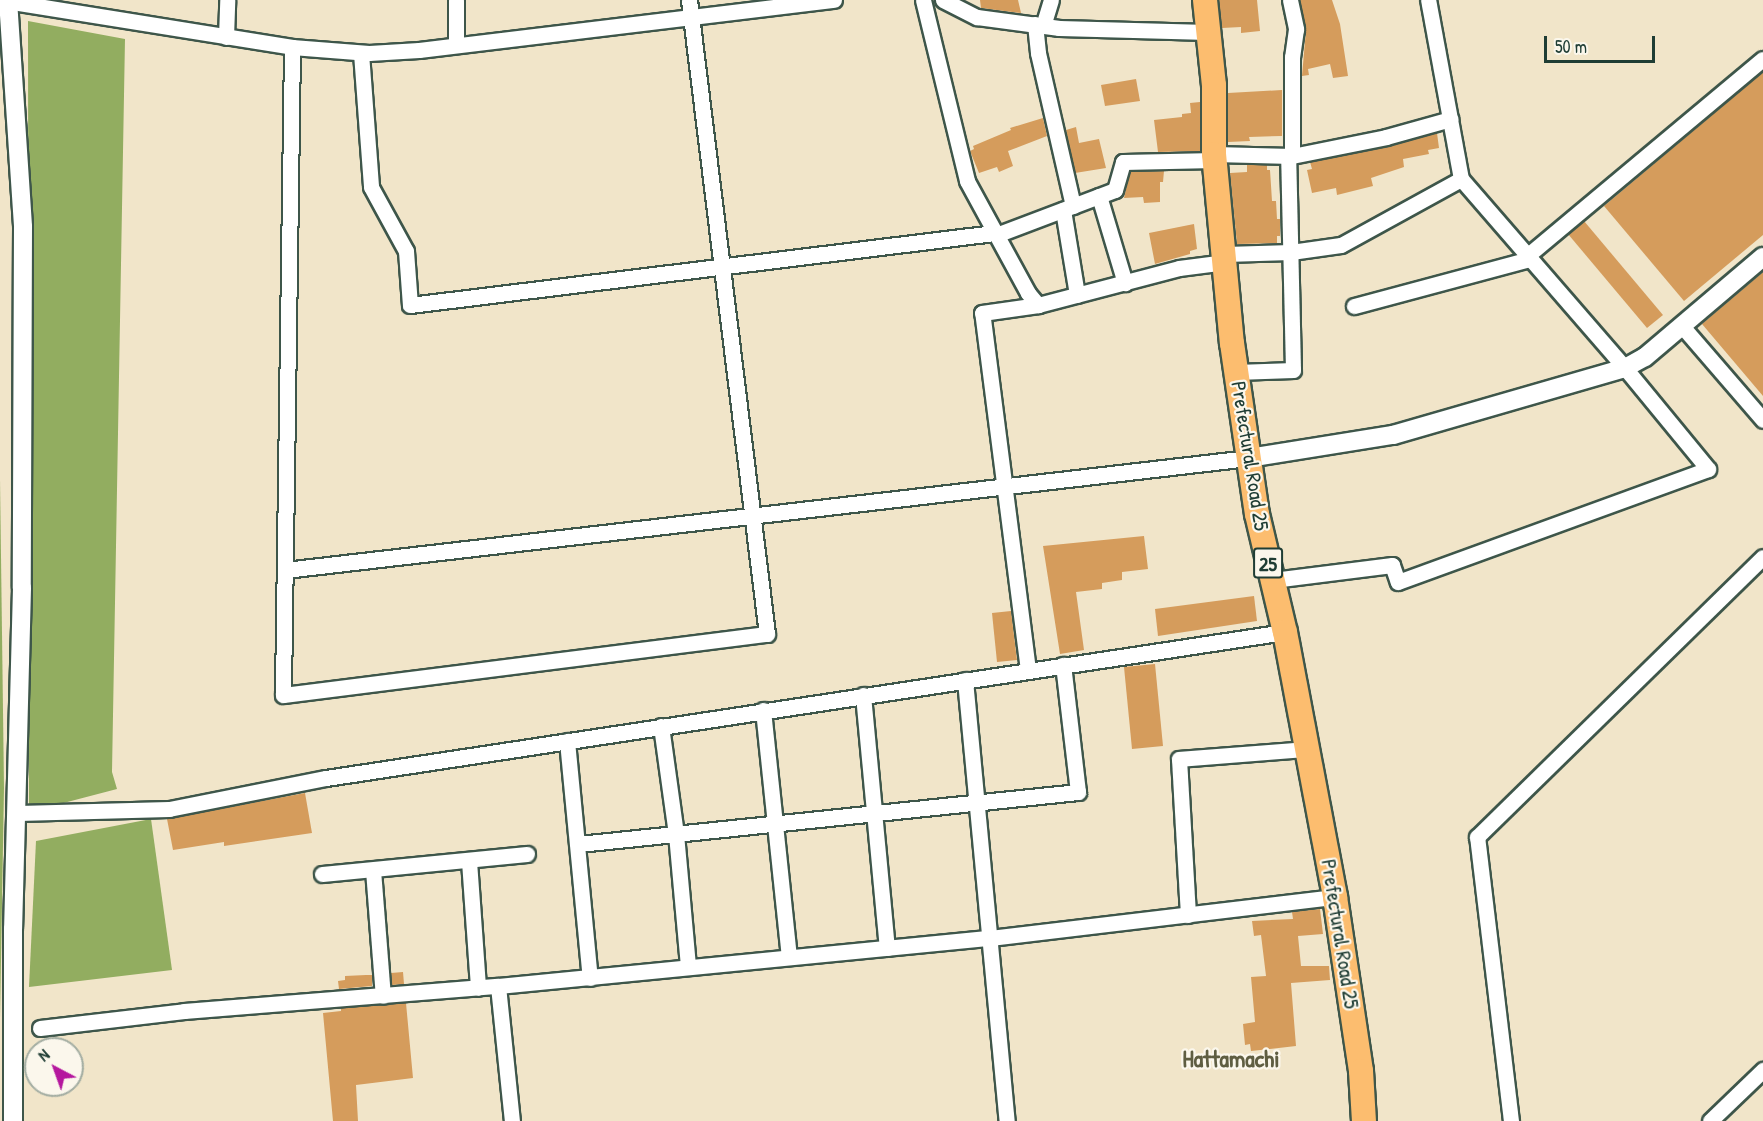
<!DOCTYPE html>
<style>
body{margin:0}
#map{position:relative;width:1763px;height:1121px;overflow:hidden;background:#f1e5c9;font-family:"Patrick Hand",sans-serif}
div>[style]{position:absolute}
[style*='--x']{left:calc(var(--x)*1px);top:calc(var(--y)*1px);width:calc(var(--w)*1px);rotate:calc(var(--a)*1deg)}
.forest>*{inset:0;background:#92ad60}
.building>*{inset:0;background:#d59c5c}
.roads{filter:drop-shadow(2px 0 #3e564a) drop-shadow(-2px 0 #3e564a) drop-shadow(0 2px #3e564a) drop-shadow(0 -2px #3e564a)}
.minor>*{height:15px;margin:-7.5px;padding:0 7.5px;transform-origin:7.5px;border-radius:7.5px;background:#fff}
.tertiary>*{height:18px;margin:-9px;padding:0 9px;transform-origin:9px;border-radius:9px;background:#fff}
.primary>*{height:24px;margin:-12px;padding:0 12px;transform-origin:12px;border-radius:12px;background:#fcbd6f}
span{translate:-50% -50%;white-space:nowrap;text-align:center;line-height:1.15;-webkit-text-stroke:4.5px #fbf7ec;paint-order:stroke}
.shield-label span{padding:2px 4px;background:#fbf7ec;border:2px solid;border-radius:4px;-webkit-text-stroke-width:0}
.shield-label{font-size:20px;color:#1f3d34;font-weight:700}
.street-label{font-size:21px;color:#1f3d34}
.quarter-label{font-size:24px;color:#5f5e42;font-weight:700}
.north{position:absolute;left:24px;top:1037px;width:60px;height:60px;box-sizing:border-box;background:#fbf7ec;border:2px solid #a3ada2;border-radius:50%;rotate:319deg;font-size:16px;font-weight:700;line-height:24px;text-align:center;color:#1f3d34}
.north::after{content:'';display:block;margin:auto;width:21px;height:27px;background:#b5179e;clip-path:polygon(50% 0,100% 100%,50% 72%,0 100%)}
.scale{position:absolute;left:1544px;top:36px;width:111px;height:27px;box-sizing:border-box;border:3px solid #1f3d34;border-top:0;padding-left:8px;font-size:18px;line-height:21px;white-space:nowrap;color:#1f3d34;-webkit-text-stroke:4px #fbf7ec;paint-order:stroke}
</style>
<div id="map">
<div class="forest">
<i style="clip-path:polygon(28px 21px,125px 39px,112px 772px,117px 789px,29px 812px)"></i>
<i style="clip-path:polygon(0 479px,4px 788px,0 1018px)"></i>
<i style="clip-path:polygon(151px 819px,172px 970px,29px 987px,36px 841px)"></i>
</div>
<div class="building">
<i style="clip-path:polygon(980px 0,1018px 0,1021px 13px,981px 8px)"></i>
<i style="clip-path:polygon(1219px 0,1257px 0,1260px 31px,1241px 33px,1241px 27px,1222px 28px)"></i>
<i style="clip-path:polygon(1300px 0,1332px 0,1340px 24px,1348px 76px,1333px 78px,1330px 64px,1308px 69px,1309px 75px,1302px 76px,1306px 30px)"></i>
<i style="clip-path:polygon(1763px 72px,1763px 235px,1684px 301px,1604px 206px)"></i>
<i style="clip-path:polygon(1136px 79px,1140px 101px,1105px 106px,1101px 85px)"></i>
<i style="clip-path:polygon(1282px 90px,1282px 136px,1249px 137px,1250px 141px,1228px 142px,1228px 93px)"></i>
<i style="clip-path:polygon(1200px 102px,1200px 151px,1158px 152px,1154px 120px,1182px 117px,1182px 114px,1191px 113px,1190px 103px)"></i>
<i style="clip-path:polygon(1043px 118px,1047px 136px,1008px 151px,1013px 166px,999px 172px,997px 167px,979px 173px,970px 151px,974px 149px,973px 146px,1011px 130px,1010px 128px)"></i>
<i style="clip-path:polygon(1076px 127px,1079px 143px,1099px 139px,1106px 168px,1075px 173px,1066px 130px)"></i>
<i style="clip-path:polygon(1437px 133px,1439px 148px,1428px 150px,1429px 154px,1403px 159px,1404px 167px,1371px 178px,1373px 186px,1337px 195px,1336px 188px,1312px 193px,1307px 170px,1312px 169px,1310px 162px,1388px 147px)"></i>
<i style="clip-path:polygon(1247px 165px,1267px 165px,1267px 170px,1270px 170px,1272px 201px,1276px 201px,1277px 219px,1280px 219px,1280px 236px,1277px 236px,1277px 243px,1237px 244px,1230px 173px,1247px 172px)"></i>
<i style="clip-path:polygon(1164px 171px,1163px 182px,1160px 182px,1160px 202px,1144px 203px,1143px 197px,1124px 198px,1130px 172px)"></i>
<i style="clip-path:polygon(1584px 221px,1663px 315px,1647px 328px,1568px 234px)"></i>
<i style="clip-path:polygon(1194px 224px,1197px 249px,1190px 251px,1190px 254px,1155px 264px,1149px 233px)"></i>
<i style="clip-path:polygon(1763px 272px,1763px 396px,1702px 324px)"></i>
<i style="clip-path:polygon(1144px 536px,1148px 569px,1122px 572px,1122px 580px,1102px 583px,1102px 589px,1076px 592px,1084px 650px,1060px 654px,1043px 546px)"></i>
<i style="clip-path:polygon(1254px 596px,1257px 621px,1158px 636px,1155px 609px)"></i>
<i style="clip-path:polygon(1011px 611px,1017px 660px,997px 662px,992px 613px)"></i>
<i style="clip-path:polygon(1155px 664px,1163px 746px,1132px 749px,1124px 667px)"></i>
<i style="clip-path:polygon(305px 793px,312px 833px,224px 846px,224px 842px,173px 850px,167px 819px)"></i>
<i style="clip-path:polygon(1320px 909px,1323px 934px,1298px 936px,1301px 966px,1329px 966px,1330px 980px,1291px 983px,1296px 1046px,1251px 1051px,1250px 1044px,1245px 1045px,1243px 1024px,1255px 1022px,1251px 977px,1266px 976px,1261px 935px,1254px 936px,1252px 921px,1293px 919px,1292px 912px)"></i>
<i style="clip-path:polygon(403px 972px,404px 984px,392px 985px,391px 973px)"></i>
<i style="clip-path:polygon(366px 975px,372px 975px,372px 986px,339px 989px,338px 981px,345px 980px,345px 976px)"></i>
<i style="clip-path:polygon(406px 1003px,413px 1078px,356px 1085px,358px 1121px,333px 1121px,323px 1013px,341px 1011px,341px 1008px)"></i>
</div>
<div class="roads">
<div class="minor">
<i style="--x:0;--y:0;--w:296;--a:9.1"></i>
<i style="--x:292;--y:47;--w:77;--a:4.5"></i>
<i style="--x:369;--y:53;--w:50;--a:-3.4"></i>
<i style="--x:419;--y:50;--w:418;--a:-6.9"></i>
<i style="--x:923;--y:0;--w:186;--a:76.3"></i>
<i style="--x:967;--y:181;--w:128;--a:61.4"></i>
<i style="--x:1028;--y:293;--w:16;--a:50"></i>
<i style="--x:1038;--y:305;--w:146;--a:-14.7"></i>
<i style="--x:1179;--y:268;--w:47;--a:-7.3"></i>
<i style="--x:943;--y:0;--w:38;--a:27"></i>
<i style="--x:977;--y:17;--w:83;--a:7.6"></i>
<i style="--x:1059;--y:28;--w:149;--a:1.5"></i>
<i style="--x:1290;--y:0;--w:30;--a:78"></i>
<i style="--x:1296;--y:29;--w:28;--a:98"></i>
<i style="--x:1292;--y:57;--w:99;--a:90"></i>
<i style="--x:1035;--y:24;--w:29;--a:84"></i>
<i style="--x:1038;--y:53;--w:157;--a:77.1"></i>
<i style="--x:1043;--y:26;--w:27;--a:-73"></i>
<i style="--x:226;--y:37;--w:37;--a:-88"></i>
<i style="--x:456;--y:44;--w:44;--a:-90"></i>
<i style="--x:292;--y:47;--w:648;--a:90.8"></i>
<i style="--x:283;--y:695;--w:488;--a:-7.2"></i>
<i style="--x:767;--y:634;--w:639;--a:-97.01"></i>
<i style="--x:361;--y:53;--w:134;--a:85.7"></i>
<i style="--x:371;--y:187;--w:73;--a:61.3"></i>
<i style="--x:406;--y:251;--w:54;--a:85.8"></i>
<i style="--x:410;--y:305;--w:588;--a:-7.03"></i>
<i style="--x:1214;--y:154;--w:78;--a:1.5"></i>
<i style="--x:1292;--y:156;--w:96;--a:-11.4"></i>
<i style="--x:1386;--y:137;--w:67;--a:-15.5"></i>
<i style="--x:1099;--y:196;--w:91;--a:73.4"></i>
<i style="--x:1063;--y:210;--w:86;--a:80.6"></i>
<i style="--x:996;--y:235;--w:127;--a:-20.7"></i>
<i style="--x:1115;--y:190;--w:29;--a:-74"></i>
<i style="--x:1123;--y:162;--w:92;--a:-1.2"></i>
<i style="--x:1225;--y:254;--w:66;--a:-1.7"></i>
<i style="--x:1291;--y:252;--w:50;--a:-8"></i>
<i style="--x:1341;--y:245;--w:137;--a:-28.8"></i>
<i style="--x:1527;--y:256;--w:307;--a:-39.9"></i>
<i style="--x:1354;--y:306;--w:182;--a:-15"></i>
<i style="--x:1682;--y:326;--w:124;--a:49.2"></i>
<i style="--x:1236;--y:372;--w:57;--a:-2"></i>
<i style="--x:1293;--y:370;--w:215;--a:-91.3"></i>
<i style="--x:285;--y:570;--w:970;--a:-6.63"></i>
<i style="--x:1273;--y:580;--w:120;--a:-7.2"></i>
<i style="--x:1392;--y:565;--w:18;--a:71"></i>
<i style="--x:1398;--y:582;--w:330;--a:-20"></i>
<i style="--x:1708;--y:469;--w:131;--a:-129.4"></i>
<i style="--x:1625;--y:368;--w:250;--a:-130.9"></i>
<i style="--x:1461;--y:179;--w:182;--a:-100.4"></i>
<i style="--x:1028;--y:670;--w:360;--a:-97.3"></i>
<i style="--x:982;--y:313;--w:57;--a:-8.1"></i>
<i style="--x:965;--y:680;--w:443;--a:84.6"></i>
<i style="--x:863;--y:695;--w:254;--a:84.6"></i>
<i style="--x:763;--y:710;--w:248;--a:84"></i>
<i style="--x:661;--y:726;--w:109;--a:82.1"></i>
<i style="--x:676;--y:834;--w:133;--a:84.8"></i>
<i style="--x:567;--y:741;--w:238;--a:84.5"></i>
<i style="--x:18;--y:813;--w:151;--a:-1.5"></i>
<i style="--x:169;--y:809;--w:160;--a:-11.2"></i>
<i style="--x:326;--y:778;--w:970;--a:-8.66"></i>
<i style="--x:579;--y:844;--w:502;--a:-5.95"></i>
<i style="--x:1078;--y:792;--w:128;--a:-96.7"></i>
<i style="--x:469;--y:861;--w:127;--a:85.9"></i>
<i style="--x:373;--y:870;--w:126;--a:85.5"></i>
<i style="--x:322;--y:874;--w:206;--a:-5.6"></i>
<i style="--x:1188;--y:915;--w:156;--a:-93.3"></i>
<i style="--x:1179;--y:759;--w:128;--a:-4.5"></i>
<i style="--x:498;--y:986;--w:136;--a:84.1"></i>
<i style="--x:40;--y:1028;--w:145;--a:-6.7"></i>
<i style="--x:184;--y:1011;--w:315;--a:-4.6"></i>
<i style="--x:498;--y:986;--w:494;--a:-5.6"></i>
<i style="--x:990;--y:938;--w:347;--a:-6.8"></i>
<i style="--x:1335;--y:897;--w:8;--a:120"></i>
<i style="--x:1511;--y:1121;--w:286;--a:-96.8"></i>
<i style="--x:1477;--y:837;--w:400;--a:-44.4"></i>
<i style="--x:1710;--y:1121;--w:74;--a:-43.9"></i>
</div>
<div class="tertiary">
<i style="--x:8;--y:0;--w:227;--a:86.2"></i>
<i style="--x:23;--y:227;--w:361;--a:90.2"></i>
<i style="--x:22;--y:588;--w:341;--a:91.5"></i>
<i style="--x:13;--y:929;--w:192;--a:90"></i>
<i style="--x:1249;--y:458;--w:146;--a:-9.1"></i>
<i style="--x:1393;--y:435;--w:241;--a:-16.1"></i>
<i style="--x:1625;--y:368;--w:23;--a:-29"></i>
<i style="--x:1645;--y:357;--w:155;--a:-40.3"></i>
</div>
<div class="primary">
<i style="--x:1205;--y:0;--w:85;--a:84"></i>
<i style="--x:1214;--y:85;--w:69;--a:90"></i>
<i style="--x:1214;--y:154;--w:190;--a:84.6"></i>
<i style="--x:1232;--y:343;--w:173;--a:81.7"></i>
<i style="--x:1257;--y:514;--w:121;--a:76.7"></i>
<i style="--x:1285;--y:632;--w:270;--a:79.3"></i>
<i style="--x:1335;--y:897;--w:176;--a:81.5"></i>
<i style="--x:1361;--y:1071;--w:50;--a:86.6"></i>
</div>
</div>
<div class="shield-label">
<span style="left:1268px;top:563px">25</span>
</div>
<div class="street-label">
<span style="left:1250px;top:456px;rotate:81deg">Prefectural Road 25</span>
<span style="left:1340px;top:934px;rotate:81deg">Prefectural Road 25</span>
</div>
<div class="quarter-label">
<span style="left:1231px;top:1059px">Hattamachi</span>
</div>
<div class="north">N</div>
<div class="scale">50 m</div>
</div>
